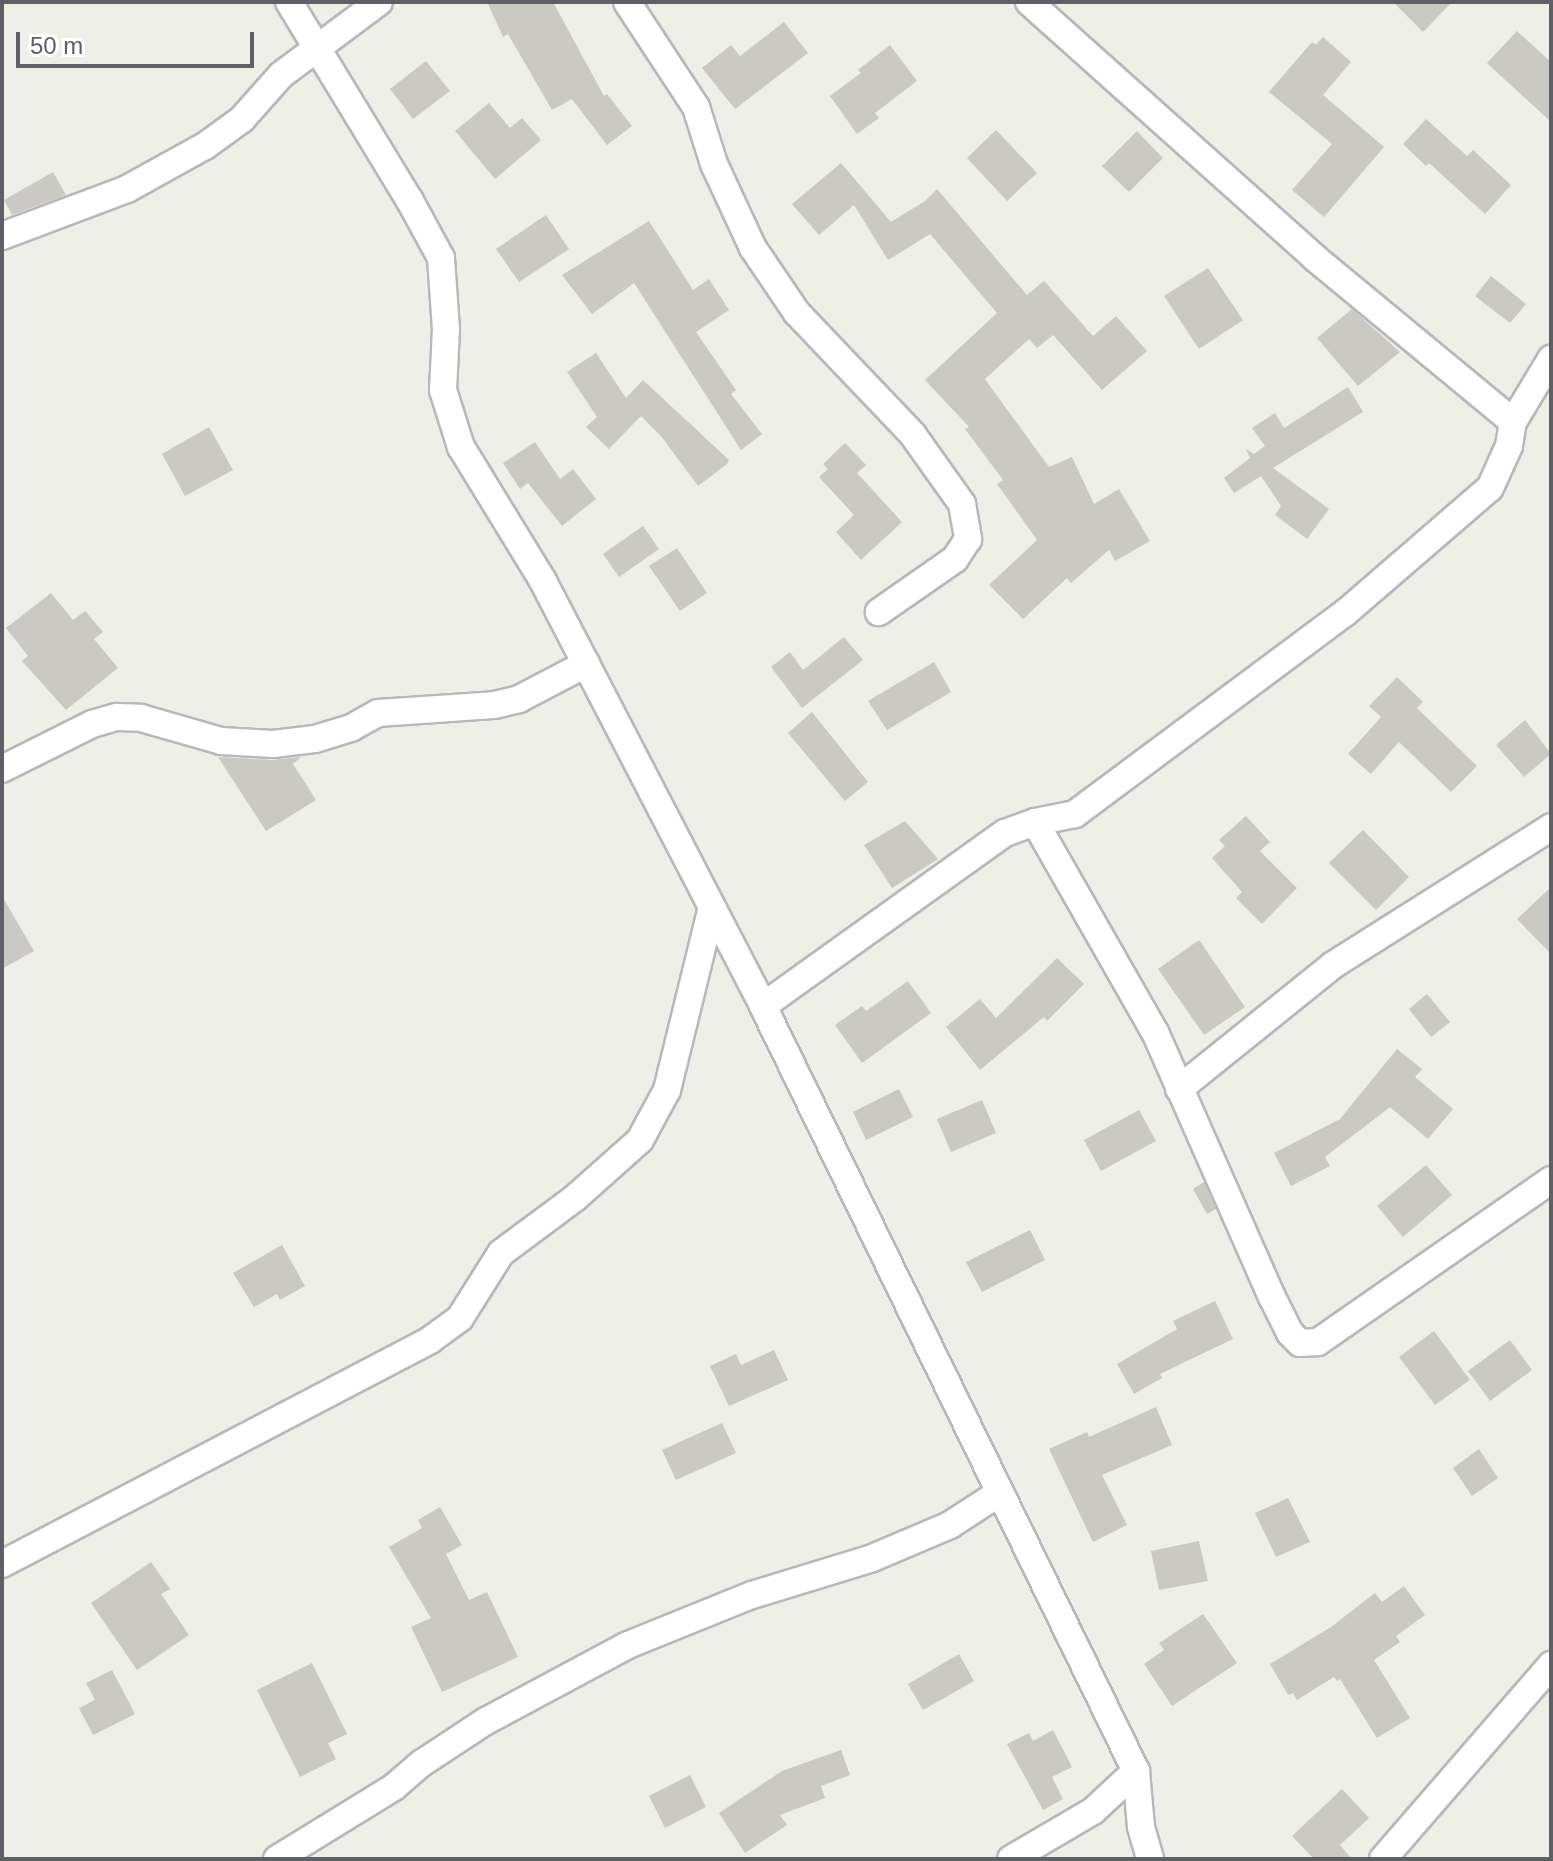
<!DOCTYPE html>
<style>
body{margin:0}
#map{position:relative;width:1553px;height:1861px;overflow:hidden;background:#eeefe7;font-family:Helvetica,sans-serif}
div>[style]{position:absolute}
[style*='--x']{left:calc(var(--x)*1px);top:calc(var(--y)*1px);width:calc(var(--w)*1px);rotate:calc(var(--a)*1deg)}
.building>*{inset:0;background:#cac9c4}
.roads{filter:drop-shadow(2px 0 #b7b7bc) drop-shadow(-2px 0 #b7b7bc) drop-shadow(0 2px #b7b7bc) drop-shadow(0 -2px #b7b7bc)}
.street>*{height:26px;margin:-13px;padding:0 13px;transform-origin:13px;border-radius:13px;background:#fff}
span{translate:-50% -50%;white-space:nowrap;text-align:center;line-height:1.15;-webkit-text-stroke:8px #fff;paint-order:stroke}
.frame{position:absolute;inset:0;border:4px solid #5f6065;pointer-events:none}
.scale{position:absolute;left:16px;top:32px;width:238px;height:36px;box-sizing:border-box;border:4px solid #5f6065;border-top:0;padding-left:10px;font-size:24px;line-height:28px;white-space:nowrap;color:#5f6065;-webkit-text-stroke:6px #fff;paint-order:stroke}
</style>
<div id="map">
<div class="building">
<i style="clip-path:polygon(487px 2px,553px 2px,604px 96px,607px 94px,632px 126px,607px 145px,572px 99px,552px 110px,508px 34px,503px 37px)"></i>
<i style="clip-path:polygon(1393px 2px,1452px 2px,1423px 32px)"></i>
<i style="clip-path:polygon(784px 22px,808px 53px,735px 109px,702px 68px,731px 45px,740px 56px)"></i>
<i style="clip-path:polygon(1517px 31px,1551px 62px,1551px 122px,1487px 63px)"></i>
<i style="clip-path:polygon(1323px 37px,1351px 62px,1323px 95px,1384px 147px,1324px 217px,1292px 190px,1332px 144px,1269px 92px,1312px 42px,1316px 45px)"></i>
<i style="clip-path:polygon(890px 45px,917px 81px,875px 113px,879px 118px,857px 134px,830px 96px,861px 73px,858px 70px)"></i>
<i style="clip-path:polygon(426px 61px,450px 91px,413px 119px,390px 89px)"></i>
<i style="clip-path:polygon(489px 103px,510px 128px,522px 118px,541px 140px,495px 179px,455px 131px)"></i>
<i style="clip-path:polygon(1426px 119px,1467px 156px,1473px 150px,1511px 185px,1485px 214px,1429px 163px,1426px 166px,1403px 144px)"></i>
<i style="clip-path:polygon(996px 130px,1037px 173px,1007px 201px,967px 158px)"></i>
<i style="clip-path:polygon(1137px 131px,1163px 158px,1129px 192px,1102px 166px)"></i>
<i style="clip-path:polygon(841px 163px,891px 222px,925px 201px,937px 189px,1027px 295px,1044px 281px,1093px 336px,1116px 316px,1147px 351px,1102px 390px,1053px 335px,1037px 348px,1029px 339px,985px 379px,1049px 467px,1072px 457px,1094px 504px,1119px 489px,1150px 541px,1115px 561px,1109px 550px,1071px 583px,1067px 578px,1023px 619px,989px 585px,1037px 540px,997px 484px,1003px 480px,965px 429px,969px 427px,925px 380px,997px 313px,930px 234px,888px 260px,854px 205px,819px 235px,792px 204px)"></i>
<i style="clip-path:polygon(53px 172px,66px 195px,12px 215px,4px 200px)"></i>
<i style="clip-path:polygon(546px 215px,569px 249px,519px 282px,496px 249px)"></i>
<i style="clip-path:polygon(649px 221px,693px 290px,709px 279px,729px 310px,696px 332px,736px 390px,731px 394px,762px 434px,741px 450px,634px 283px,592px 314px,562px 275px)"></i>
<i style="clip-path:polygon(1208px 268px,1243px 320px,1199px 349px,1164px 296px)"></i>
<i style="clip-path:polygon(1491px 276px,1526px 304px,1510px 323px,1475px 296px)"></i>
<i style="clip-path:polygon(1352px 309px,1400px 352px,1358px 386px,1317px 338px)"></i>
<i style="clip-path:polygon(596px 353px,626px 398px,643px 380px,729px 460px,727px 464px,698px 486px,661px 436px,641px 416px,609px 449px,586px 427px,597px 417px,567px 372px)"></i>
<i style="clip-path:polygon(1348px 387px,1363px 412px,1273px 468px,1329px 509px,1307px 539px,1275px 515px,1281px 506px,1261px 476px,1234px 493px,1224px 478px,1250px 458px,1246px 449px,1254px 454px,1265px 446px,1252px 428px,1275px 413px,1284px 428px)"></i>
<i style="clip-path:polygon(209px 427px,233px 470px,185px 496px,162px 454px)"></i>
<i style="clip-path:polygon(535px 442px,560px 479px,573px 469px,596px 499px,562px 526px,528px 483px,520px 489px,503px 463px)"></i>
<i style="clip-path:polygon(845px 443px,866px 465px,857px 473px,902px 522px,861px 560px,836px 532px,854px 515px,819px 477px,828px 469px,823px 464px)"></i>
<i style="clip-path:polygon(643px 526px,659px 549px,619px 577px,603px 554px)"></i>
<i style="clip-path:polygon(677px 548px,707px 593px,680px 611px,649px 566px)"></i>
<i style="clip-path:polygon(51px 593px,73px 620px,85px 611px,103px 632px,94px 639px,118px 668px,66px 710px,22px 661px,28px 656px,6px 628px)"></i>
<i style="clip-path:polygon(844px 637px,863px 660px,802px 708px,771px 667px,790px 652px,803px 670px)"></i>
<i style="clip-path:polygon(934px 662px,951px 692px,887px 730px,868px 701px)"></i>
<i style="clip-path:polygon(1397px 677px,1423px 702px,1417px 708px,1477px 766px,1451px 792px,1399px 742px,1371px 774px,1348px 754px,1381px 717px,1369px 706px)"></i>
<i style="clip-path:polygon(812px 712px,868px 782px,845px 801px,788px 733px)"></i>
<i style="clip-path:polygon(1525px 720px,1551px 754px,1524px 777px,1496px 745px)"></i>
<i style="clip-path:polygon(218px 757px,272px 760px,301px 757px,293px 764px,316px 800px,266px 831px)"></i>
<i style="clip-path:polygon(1246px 816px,1270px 842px,1260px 851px,1297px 888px,1262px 924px,1236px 898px,1242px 892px,1212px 858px,1225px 846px,1219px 840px)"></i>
<i style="clip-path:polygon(905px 821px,938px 859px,892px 888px,864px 845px)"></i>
<i style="clip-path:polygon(1363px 830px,1409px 877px,1376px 910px,1329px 863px)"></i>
<i style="clip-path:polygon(1551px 887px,1551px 954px,1517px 919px)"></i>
<i style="clip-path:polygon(2px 896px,34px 951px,2px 969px)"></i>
<i style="clip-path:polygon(1199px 940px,1245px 1007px,1204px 1035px,1158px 969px)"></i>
<i style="clip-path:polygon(1057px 958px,1084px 984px,1047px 1021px,1044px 1017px,980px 1070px,946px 1027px,980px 999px,996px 1018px)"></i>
<i style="clip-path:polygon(908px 981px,931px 1013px,862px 1063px,835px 1025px,862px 1006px,866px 1011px)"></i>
<i style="clip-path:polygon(1427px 994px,1450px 1022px,1431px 1037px,1409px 1009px)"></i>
<i style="clip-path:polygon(1397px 1049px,1422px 1069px,1415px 1077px,1453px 1109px,1428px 1139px,1390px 1107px,1325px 1157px,1330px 1166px,1291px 1186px,1274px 1153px,1340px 1119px)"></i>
<i style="clip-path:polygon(899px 1089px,913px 1117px,866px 1140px,853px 1112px)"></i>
<i style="clip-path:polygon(982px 1100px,996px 1133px,951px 1152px,937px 1119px)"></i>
<i style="clip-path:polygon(1139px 1110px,1156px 1141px,1101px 1171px,1084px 1140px)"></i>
<i style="clip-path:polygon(1426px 1165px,1452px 1195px,1403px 1237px,1377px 1206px)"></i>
<i style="clip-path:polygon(1204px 1182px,1216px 1209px,1207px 1214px,1193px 1189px)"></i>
<i style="clip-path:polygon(1030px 1230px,1045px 1260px,982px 1292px,966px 1262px)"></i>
<i style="clip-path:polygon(282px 1245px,305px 1286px,280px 1300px,277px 1294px,254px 1307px,233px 1273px)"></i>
<i style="clip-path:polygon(1215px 1301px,1233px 1339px,1160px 1374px,1162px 1378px,1134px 1394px,1117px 1364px,1177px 1329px,1173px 1321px)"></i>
<i style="clip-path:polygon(1434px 1331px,1470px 1380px,1435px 1405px,1399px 1357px)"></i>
<i style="clip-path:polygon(1510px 1340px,1532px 1370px,1490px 1401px,1468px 1371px)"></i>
<i style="clip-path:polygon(774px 1350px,788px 1380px,729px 1406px,710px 1366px,736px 1354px,741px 1365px)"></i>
<i style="clip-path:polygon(1156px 1407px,1172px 1445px,1102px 1475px,1127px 1525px,1093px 1542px,1049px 1449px,1087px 1432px,1089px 1437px)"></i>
<i style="clip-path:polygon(722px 1423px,736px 1453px,676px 1480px,662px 1450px)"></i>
<i style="clip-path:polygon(1479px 1449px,1498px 1478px,1472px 1496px,1453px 1468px)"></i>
<i style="clip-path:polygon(1288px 1498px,1310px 1542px,1276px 1557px,1255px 1513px)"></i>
<i style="clip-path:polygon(440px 1507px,462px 1545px,446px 1554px,469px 1600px,487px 1592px,518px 1657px,442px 1692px,411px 1627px,431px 1618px,389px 1547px,422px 1528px,418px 1520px)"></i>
<i style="clip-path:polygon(1199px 1541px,1208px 1581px,1159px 1590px,1151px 1551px)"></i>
<i style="clip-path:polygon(151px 1562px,170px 1589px,161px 1594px,189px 1635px,137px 1670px,91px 1603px)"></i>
<i style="clip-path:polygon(1404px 1586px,1425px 1615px,1396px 1636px,1400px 1642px,1374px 1660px,1410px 1718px,1377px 1738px,1340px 1679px,1337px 1681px,1334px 1677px,1297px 1700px,1293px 1693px,1288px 1695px,1270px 1664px,1331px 1627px,1375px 1593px,1382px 1602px)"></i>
<i style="clip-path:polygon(1203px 1614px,1237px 1663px,1172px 1706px,1144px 1664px,1164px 1650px,1159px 1643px)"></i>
<i style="clip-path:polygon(959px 1654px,974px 1681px,923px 1710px,908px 1684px)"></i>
<i style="clip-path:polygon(312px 1663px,347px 1734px,328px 1743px,336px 1759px,300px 1777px,257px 1690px)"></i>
<i style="clip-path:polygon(112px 1670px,135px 1714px,93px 1735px,79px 1708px,95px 1700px,86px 1683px)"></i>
<i style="clip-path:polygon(1053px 1730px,1072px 1767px,1052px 1777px,1063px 1799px,1043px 1810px,1007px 1744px,1029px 1733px,1033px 1741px)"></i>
<i style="clip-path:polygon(841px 1750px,850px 1775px,821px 1786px,825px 1798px,780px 1815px,787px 1825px,745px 1853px,719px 1813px,782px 1771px)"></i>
<i style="clip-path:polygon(690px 1775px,706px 1807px,665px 1828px,649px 1796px)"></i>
<i style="clip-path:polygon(1342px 1789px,1369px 1818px,1340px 1845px,1352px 1859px,1314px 1859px,1292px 1836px)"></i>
</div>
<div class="roads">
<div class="street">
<i style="--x:289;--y:2;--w:231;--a:58.7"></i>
<i style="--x:409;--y:199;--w:67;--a:61.5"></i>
<i style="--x:441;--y:258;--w:71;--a:86"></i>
<i style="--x:446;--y:329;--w:61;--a:92.8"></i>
<i style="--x:443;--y:390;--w:60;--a:72.5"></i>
<i style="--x:461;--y:447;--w:157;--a:58.5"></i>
<i style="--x:543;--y:581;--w:479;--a:62.6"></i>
<i style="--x:763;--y:1006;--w:851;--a:64.01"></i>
<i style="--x:1136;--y:1771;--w:56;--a:84.9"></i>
<i style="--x:1141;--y:1827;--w:33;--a:74"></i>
<i style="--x:627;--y:2;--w:126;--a:56.7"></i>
<i style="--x:696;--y:107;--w:60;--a:72.5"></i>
<i style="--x:714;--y:164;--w:93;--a:65.1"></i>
<i style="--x:753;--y:248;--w:78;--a:55.9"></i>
<i style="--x:797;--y:313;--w:168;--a:46.4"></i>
<i style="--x:913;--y:435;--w:85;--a:54.6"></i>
<i style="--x:962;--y:504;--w:36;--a:80"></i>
<i style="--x:968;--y:539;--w:24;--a:123"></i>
<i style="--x:955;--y:559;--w:93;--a:145.1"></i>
<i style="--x:1029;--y:2;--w:384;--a:41.8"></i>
<i style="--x:1315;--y:258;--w:257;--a:39.6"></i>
<i style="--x:2;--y:236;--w:134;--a:-20.6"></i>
<i style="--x:127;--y:189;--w:89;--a:-28.9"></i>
<i style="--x:205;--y:146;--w:46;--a:-36.1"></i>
<i style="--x:242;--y:119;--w:59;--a:-48.4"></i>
<i style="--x:281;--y:75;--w:122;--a:-36.7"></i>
<i style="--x:2;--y:769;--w:101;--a:-26.6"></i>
<i style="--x:92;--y:724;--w:26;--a:-16"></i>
<i style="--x:117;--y:717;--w:24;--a:2"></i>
<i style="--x:141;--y:718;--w:83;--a:16"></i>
<i style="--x:221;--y:741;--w:52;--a:3.3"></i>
<i style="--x:273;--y:744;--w:42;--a:-6.8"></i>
<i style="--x:315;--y:739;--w:38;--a:-17"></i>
<i style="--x:351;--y:728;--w:31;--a:-29"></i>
<i style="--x:378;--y:713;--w:116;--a:-3.9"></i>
<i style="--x:494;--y:705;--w:26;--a:-13"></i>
<i style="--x:519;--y:699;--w:76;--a:-27.6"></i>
<i style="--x:1035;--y:822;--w:242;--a:60.3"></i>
<i style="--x:1155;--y:1032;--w:290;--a:66.2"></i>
<i style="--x:1272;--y:1297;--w:40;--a:63.4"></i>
<i style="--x:1290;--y:1333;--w:14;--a:45"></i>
<i style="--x:1300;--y:1343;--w:18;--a:-3"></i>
<i style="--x:1318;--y:1342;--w:284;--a:-34.8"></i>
<i style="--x:763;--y:1006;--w:297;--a:-35.6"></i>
<i style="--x:1005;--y:833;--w:32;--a:-20"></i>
<i style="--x:1035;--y:822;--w:41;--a:-11.3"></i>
<i style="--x:1075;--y:814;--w:337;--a:-36.7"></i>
<i style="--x:1345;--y:613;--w:191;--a:-40.8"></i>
<i style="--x:1490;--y:488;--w:46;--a:-65.7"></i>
<i style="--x:1509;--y:446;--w:24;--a:-81"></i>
<i style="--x:1513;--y:422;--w:74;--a:-58.9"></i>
<i style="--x:1179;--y:1089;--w:198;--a:-38.8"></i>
<i style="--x:1333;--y:965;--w:258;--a:-32.3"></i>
<i style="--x:2;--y:1564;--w:483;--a:-27.6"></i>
<i style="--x:430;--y:1340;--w:37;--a:-36"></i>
<i style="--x:460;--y:1318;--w:77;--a:-57.8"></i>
<i style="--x:501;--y:1253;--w:92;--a:-36.6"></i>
<i style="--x:575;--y:1198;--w:87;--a:-41.7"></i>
<i style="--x:640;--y:1140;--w:57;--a:-61.6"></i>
<i style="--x:667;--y:1090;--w:188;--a:-76.2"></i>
<i style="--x:277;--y:1859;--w:137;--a:-31.6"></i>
<i style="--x:394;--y:1787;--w:37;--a:-41"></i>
<i style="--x:422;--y:1763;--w:77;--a:-33.3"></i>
<i style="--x:486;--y:1721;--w:161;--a:-28.2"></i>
<i style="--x:628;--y:1645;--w:134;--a:-22"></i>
<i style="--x:752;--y:1595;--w:123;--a:-17"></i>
<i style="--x:870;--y:1559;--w:87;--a:-23"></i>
<i style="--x:950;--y:1525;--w:59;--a:-33.1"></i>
<i style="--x:1011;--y:1859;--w:95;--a:-30.3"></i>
<i style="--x:1093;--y:1811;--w:59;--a:-42.9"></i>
<i style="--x:1383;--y:1859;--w:257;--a:-49.1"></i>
</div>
</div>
<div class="frame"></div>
<div class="scale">50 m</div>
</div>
